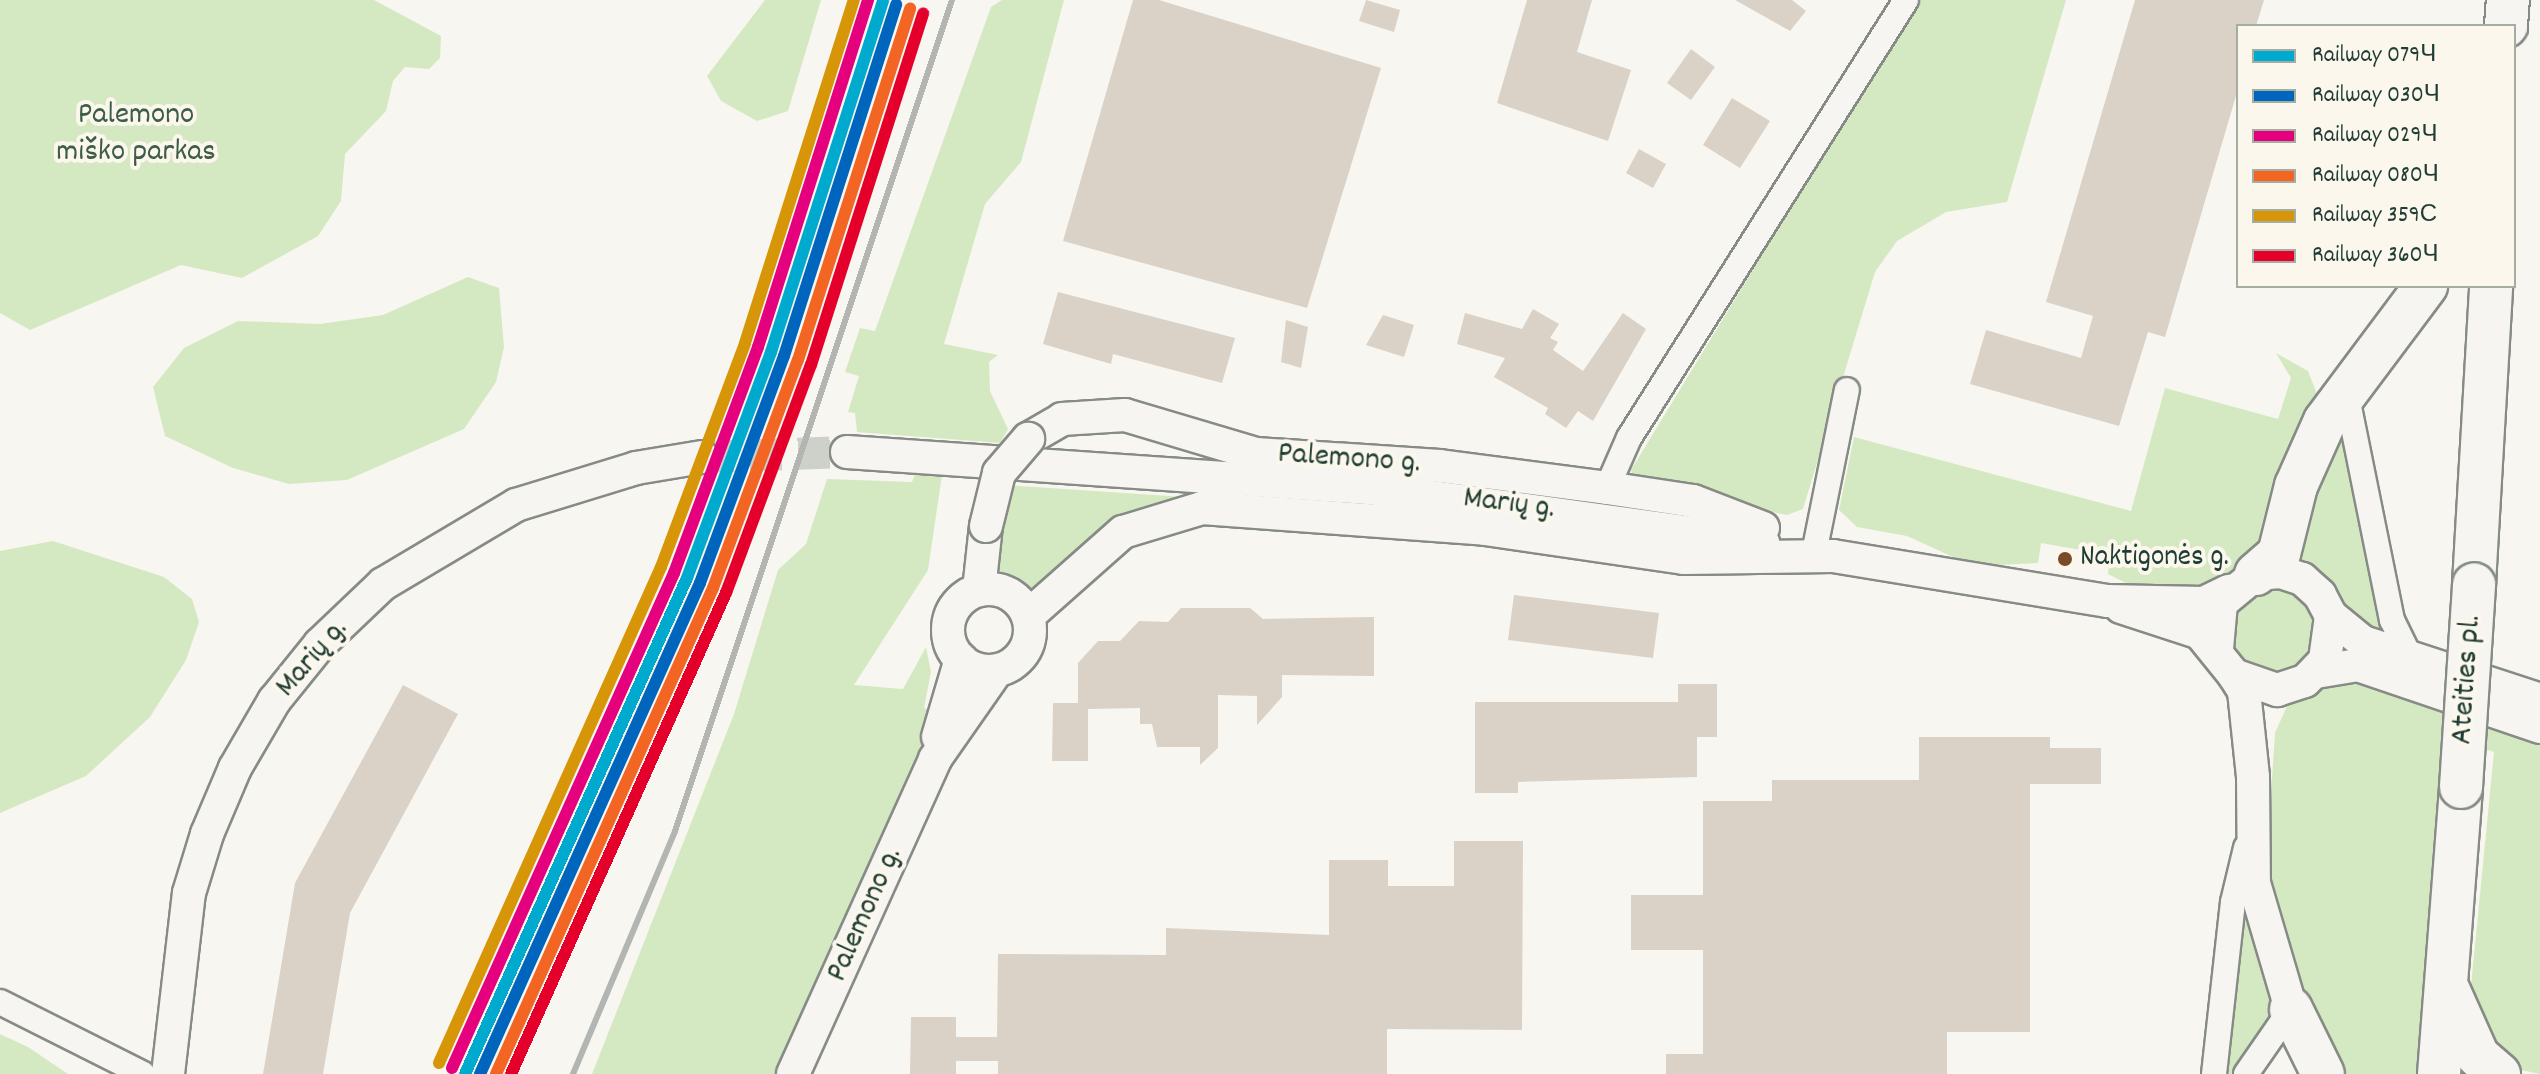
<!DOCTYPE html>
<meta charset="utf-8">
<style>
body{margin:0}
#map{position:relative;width:2540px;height:1074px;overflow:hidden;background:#f8f6f0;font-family:Dekko,sans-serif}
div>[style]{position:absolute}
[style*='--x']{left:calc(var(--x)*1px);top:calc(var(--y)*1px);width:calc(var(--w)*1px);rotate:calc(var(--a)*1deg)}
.green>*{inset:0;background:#d4e9c1}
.building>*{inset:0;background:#dad2c7}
.secondary-tunnel>*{height:32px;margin-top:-16px;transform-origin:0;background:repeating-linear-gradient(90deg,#cdd1ca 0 32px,transparent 0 48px)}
.roads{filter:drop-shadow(2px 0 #868b86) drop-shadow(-2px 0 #868b86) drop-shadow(0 2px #868b86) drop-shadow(0 -2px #868b86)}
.street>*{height:24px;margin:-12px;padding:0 12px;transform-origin:12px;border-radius:12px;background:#f6f5f1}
.secondary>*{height:32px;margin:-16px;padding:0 16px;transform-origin:16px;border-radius:16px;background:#f6f5f1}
.secondary>.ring{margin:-16px;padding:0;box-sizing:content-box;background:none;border:32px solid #f6f5f1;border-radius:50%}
.highway>*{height:42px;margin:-21px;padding:0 21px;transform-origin:21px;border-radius:21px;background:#f6f5f1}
.rail>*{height:6px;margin:-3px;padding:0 3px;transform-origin:3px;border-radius:3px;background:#b2b5b1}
.bridges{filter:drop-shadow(2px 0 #868b86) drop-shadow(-2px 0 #868b86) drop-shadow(0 2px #868b86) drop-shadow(0 -2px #868b86)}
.secondary-bridge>*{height:32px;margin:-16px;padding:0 16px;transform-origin:16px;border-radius:16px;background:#f6f5f1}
.highway-bridge>*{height:42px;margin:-21px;padding:0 21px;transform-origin:21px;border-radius:21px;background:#f6f5f1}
.rail-1>*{height:12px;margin:-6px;padding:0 6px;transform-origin:6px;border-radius:6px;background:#00a9ce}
.rail-2>*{height:12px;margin:-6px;padding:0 6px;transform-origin:6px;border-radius:6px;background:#0065bd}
.rail-3>*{height:12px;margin:-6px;padding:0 6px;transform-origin:6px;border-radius:6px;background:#e5007d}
.rail-4>*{height:12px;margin:-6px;padding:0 6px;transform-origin:6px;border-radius:6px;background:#f26522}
.rail-5>*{height:12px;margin:-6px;padding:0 6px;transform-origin:6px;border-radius:6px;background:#d79608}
.rail-6>*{height:12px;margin:-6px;padding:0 6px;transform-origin:6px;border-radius:6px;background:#e4002b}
.dots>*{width:22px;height:22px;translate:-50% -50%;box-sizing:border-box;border:4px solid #fbf7ec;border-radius:50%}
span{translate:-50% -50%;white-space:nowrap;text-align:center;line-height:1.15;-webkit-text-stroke:8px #fbf7ec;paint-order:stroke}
.bus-label{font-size:30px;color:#1f3d34}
.left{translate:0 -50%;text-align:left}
.park-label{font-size:32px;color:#3d5d48}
.street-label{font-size:32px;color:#1f3d34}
.legend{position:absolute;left:2236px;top:24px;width:280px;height:264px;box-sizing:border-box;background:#fbf7ec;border:2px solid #a3ada2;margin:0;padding:10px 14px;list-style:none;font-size:24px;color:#1f3d34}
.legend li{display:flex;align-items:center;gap:16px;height:40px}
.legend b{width:40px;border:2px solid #a3ada2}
</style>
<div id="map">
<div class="green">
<i style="clip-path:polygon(0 0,374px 0,441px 36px,440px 58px,429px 69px,405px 67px,393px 81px,386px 111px,345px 154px,341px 201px,318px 236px,242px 278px,181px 265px,30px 330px,0 313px)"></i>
<i style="clip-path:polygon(765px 0,821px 0,788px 111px,757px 121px,721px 101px,707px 76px)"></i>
<i style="clip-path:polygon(1002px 0,1064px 0,1021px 162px,985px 204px,944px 344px,998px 355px,989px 362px,990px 391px,1008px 429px,1000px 443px,857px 432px,855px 413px,848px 412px,859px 376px,845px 372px,860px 328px,875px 331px,991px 7px)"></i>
<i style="clip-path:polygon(1917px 0,2066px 0,2007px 202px,1946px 212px,1897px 241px,1875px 272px,1803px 509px,1787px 515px,1635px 484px,1631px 470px)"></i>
<i style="clip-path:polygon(468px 277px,499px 288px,504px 347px,496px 382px,464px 429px,347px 480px,289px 484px,233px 468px,165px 436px,153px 387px,184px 348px,238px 321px,320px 324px,383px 315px)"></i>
<i style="clip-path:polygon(2276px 353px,2308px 371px,2319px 399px,2272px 547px,2209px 595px,2134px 587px,2108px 574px,2110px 555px,2041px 543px,2038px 563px,1973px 566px,1907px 536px,1857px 527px,1839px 510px,1854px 437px,2131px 511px,2165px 388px,2278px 419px,2291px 378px)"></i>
<i style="clip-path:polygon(2343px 415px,2354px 503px,2387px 643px,2303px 572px,2287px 543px)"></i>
<i style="clip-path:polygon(916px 472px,942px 475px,928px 570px,854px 685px,903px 689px,926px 647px,931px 672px,924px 708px,935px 713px,775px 1074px,592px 1074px,734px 714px,778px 570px,806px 544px,827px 479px,912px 482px)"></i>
<i style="clip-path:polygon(1005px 485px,1199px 498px,1128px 517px,1030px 598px,1018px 585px,994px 578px)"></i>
<i style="clip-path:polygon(53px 541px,164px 577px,192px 599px,199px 622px,186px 660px,150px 717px,86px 776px,0 813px,0 551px)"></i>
<i style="clip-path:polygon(2266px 587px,2298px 594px,2318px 621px,2316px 654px,2293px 678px,2233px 664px,2227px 616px)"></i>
<i style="clip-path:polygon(2345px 675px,2540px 740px,2540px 1074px,2507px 1067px,2470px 996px,2494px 752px,2442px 735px,2416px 1074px,2331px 1074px,2317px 1046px,2273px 898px,2267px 855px,2275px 733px,2287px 706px)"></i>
<i style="clip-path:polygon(2242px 906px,2280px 1012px,2235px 1074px,2220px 1074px)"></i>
<i style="clip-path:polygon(0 1034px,28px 1047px,68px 1074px,0 1074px)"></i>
</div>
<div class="building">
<i style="clip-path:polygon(1133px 0,1159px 0,1381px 68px,1307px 308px,1063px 241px)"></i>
<i style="clip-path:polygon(1366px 0,1400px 10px,1394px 32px,1359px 21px)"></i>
<i style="clip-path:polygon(1527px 0,1592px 0,1577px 52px,1631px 70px,1608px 141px,1497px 103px)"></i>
<i style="clip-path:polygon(1735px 0,1792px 0,1806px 11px,1790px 31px)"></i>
<i style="clip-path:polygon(2135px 0,2264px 0,2256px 26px,2238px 26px,2238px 89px,2165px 337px,2148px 332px,2119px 426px,1970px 384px,1986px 330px,2081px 358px,2093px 316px,2046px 302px)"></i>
<i style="clip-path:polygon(1691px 49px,1715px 67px,1691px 100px,1667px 83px)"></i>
<i style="clip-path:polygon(1732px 98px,1770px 121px,1740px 168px,1703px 145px)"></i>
<i style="clip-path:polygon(1639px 149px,1666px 164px,1653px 188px,1626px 173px)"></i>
<i style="clip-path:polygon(1058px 292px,1235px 338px,1222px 383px,1113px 354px,1111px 364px,1043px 344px)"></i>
<i style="clip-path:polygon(1533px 309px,1559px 324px,1550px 338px,1558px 342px,1553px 350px,1583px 371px,1623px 313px,1646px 329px,1593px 421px,1578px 411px,1566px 428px,1545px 414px,1548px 408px,1494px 377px,1505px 358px,1457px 344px,1465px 313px,1522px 329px)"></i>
<i style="clip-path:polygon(1383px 315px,1414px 325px,1404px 357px,1366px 345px)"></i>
<i style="clip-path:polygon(1286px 320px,1308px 327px,1301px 368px,1281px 362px)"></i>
<i style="clip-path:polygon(1514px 595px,1659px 613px,1653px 658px,1508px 640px)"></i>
<i style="clip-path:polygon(1181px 608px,1250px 608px,1263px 619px,1374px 617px,1374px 676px,1282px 675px,1282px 697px,1257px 725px,1257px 696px,1218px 695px,1218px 748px,1200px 765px,1200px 747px,1157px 747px,1152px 724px,1140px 724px,1140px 708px,1088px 709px,1088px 761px,1052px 761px,1053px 703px,1078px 703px,1078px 663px,1098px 641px,1120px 641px,1139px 621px,1168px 622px)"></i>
<i style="clip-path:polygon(1678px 684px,1717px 684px,1717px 737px,1697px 737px,1697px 777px,1518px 782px,1518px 793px,1475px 793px,1475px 702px,1678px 702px)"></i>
<i style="clip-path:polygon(403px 685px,458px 714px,350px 913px,323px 1074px,263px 1074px,295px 883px)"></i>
<i style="clip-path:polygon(1919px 737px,2050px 737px,2050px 748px,2101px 748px,2101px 784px,2030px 784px,2030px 1032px,1947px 1032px,1947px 1074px,1666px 1074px,1666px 1054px,1703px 1054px,1703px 950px,1631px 950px,1631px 895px,1703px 895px,1703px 801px,1772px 801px,1772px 780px,1919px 780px)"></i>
<i style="clip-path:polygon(1454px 841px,1523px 841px,1522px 1030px,1387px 1029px,1387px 1074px,998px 1074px,998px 1061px,956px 1061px,956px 1074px,910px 1074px,911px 1017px,956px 1017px,956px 1037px,997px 1037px,998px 954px,1166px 955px,1166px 928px,1329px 935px,1329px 860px,1388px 860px,1388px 886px,1454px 886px)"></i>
</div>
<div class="secondary-tunnel">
<i style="--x:702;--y:457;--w:145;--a:-2"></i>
</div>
<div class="roads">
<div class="street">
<i style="--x:2345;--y:387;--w:238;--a:78.6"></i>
<i style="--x:2392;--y:620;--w:39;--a:64"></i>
<i style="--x:1607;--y:488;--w:55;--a:-66.3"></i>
<i style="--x:1629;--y:438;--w:518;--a:-57.69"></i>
<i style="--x:1815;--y:548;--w:161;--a:-78.6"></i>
<i style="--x:0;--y:1002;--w:160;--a:26.7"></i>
<i style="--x:2214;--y:1074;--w:173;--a:-83.7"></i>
<i style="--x:2233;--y:902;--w:56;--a:-76.5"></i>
<i style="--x:2246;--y:1074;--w:79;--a:-55.3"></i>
</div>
<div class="secondary">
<i style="--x:1028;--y:439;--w:39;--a:-30"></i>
<i style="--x:1062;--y:419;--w:63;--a:-3.6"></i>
<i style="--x:1125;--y:415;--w:137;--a:16.6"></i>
<i style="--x:1256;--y:454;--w:184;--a:3.7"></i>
<i style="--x:1440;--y:466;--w:168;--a:7.5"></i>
<i style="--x:1607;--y:488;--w:87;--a:8.6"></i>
<i style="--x:1693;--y:501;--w:75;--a:21.1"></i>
<i style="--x:847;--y:452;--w:522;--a:3.95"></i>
<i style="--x:1368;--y:488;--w:399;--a:7.9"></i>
<i class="ring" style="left:948px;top:589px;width:50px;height:50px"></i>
<i style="--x:979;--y:590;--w:64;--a:-83.8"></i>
<i style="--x:2121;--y:607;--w:83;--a:18.2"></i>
<i style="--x:2200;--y:633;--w:54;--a:51"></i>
<i style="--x:2234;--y:675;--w:46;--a:19.2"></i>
<i style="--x:2277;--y:690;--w:29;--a:-18"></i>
<i style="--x:2305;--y:681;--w:29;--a:-46"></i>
<i style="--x:2325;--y:660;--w:44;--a:-82.2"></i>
<i style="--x:2331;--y:616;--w:24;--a:-118"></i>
<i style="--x:2320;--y:595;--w:24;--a:-138"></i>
<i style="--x:2302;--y:579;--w:23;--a:-162"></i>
<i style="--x:2280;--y:572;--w:24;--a:175"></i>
<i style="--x:2256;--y:574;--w:45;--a:140.4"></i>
<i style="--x:2221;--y:603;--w:46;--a:95"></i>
<i style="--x:1028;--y:616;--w:127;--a:-41.5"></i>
<i style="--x:1123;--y:532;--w:83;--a:-16.9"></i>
<i style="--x:1202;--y:508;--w:284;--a:4.2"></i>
<i style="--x:1485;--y:529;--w:201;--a:8.3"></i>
<i style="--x:1684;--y:558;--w:149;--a:-0.8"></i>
<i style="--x:1833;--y:556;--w:278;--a:9.3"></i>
<i style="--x:2107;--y:601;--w:97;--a:1.2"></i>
<i style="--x:2204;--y:603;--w:28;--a:-26"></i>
<i style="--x:2331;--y:616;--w:41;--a:39.1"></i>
<i style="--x:2363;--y:642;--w:186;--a:18.1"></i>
<i style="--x:2316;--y:672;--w:43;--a:-9.5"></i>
<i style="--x:2358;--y:665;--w:192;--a:18.8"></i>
<i style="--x:2234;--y:675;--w:19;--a:58"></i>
<i style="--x:2244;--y:691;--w:86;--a:84"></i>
<i style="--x:2253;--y:777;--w:106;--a:89.5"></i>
<i style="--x:2254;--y:883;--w:131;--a:73.6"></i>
<i style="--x:938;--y:737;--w:81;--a:-73.6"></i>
<i style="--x:168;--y:1074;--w:182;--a:-83.4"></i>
<i style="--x:189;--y:893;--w:62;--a:-73"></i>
<i style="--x:207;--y:834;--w:72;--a:-67"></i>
<i style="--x:235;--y:768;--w:78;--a:-59.8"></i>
<i style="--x:274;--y:701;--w:73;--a:-51.1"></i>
<i style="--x:320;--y:644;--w:87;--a:-43.6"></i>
<i style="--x:383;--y:584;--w:155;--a:-30.7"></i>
<i style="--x:516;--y:505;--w:126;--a:-17.1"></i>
<i style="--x:636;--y:468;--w:67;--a:-9.5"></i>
<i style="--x:793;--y:1074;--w:346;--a:-65.7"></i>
<i style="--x:935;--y:759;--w:108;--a:-55.1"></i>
</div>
<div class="highway">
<i style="--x:2506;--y:26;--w:26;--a:-86"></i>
<i style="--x:2256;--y:574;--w:30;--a:-41"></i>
<i style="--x:2279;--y:554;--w:70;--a:-76"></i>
<i style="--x:2296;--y:486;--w:71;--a:-66"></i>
<i style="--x:2325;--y:421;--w:169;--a:-53.2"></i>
<i style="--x:2474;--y:584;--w:298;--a:-86.7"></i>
<i style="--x:2449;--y:991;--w:71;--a:66"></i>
<i style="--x:2478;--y:1056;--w:28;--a:41"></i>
<i style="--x:2291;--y:1009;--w:72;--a:63.8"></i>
<i style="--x:2439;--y:1074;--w:288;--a:-85.6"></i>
</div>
</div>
<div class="rail">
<i style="--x:573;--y:1074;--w:264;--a:-67.2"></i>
<i style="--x:675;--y:831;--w:876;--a:-71.57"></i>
</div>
<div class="bridges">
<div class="secondary-bridge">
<i style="--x:986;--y:526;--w:55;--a:-76.2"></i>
<i style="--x:999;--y:473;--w:45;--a:-49.5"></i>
</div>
<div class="highway-bridge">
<i style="--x:2461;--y:787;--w:203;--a:-86.3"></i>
</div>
</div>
<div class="rail-1">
<i style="--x:465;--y:1074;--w:543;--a:-65.89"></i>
<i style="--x:687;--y:578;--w:241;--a:-69.6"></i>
<i style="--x:771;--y:352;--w:369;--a:-72.3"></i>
</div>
<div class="rail-2">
<i style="--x:480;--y:1074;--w:538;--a:-65.86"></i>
<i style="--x:700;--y:583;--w:242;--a:-69.7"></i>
<i style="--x:784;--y:356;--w:369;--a:-72.3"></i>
</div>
<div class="rail-3">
<i style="--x:452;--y:1068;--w:543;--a:-65.84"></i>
<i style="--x:674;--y:573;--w:241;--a:-69.6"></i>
<i style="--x:758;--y:347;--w:364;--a:-72.4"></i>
</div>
<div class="rail-4">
<i style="--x:496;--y:1074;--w:532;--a:-65.94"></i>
<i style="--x:713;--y:588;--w:243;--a:-69.6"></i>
<i style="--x:798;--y:360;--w:369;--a:-72.3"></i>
</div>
<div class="rail-5">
<i style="--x:439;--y:1063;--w:543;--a:-65.89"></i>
<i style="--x:661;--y:567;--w:239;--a:-69.4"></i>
<i style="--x:745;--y:343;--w:360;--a:-72.4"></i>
</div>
<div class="rail-6">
<i style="--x:511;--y:1074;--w:527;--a:-65.92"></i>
<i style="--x:726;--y:593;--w:243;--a:-69.6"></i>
<i style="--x:811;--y:365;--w:369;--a:-72.3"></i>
</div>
<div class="dots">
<i style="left:2065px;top:559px;background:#7a4b2a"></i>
</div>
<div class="bus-label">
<span class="left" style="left:2080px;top:559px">Naktigonės g.</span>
</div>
<div class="park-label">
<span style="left:136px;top:135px">Palemono<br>miško parkas</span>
</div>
<div class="street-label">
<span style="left:1349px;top:460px;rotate:4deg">Palemono g.</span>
<span style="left:1509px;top:505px;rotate:7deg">Marių g.</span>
<span style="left:313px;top:659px;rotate:-49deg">Marių g.</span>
<span style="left:2468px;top:680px;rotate:-86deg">Ateities pl.</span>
<span style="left:866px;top:915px;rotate:-66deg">Palemono g.</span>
</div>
<ul class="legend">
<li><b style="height:10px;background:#00a9ce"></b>Railway 079Ч</li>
<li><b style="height:10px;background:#0065bd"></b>Railway 030Ч</li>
<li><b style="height:10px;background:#e5007d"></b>Railway 029Ч</li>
<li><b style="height:10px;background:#f26522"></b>Railway 080Ч</li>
<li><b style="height:10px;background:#d79608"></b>Railway 359С</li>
<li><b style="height:10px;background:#e4002b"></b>Railway 360Ч</li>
</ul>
</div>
